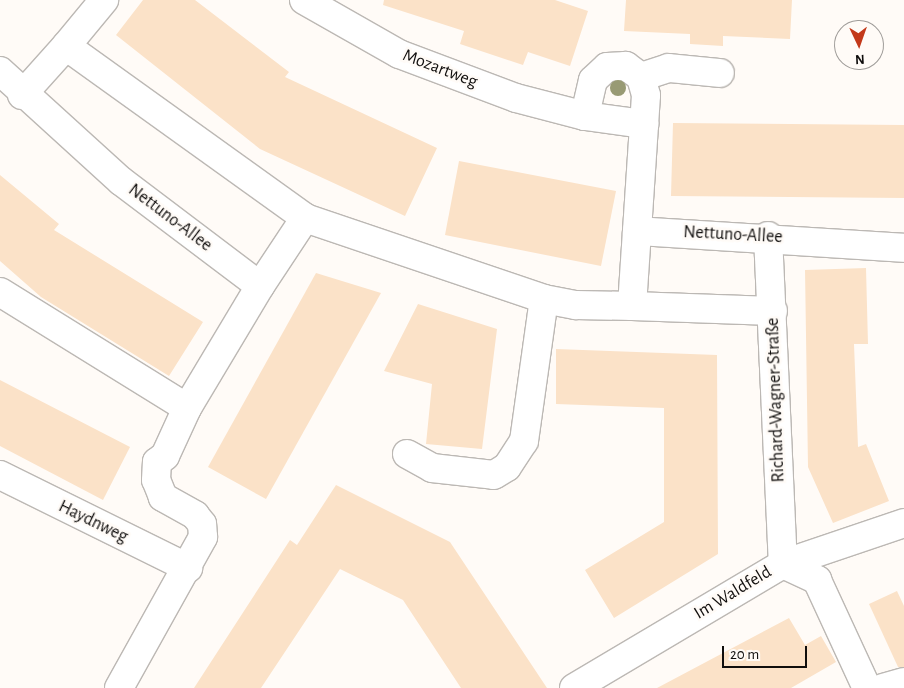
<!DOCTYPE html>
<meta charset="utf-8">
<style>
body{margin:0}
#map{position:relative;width:904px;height:688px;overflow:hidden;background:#fffbf7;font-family:"Alegreya Sans",sans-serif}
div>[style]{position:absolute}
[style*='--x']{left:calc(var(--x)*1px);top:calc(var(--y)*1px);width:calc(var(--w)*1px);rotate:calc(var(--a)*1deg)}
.building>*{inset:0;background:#fbe2c8}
.roads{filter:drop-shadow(1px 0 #bcb8b4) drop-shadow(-1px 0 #bcb8b4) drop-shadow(0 1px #bcb8b4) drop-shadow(0 -1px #bcb8b4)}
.street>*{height:28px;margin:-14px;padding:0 14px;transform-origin:14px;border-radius:14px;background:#fff}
.trees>*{width:16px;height:16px;margin:-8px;border-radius:50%;background:#989a74}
span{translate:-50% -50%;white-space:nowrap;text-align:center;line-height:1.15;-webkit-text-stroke:5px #fffbf7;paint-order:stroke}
.street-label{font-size:18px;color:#100e0d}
.north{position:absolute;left:834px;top:20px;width:50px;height:50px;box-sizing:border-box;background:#fffbf7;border:1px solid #9f9c99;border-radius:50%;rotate:177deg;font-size:14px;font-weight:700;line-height:20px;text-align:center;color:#100e0d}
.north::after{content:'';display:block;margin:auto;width:18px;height:22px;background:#c3391a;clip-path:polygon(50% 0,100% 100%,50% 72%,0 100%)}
.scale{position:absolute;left:722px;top:646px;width:85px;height:22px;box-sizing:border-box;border:2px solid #100e0d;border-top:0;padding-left:6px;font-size:15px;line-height:18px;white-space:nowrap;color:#100e0d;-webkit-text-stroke:4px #fffbf7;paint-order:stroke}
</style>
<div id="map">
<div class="building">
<i style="clip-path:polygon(143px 0,195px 0,289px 72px,285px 77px,437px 148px,405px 216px,260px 149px,116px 35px)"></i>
<i style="clip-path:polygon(384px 0,555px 0,588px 11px,570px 66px,528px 52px,523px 65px,460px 44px,464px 31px,383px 5px)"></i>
<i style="clip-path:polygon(626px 0,792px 0,790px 39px,723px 36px,723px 46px,690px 44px,690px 34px,624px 31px)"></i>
<i style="clip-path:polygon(673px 123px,904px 125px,904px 198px,671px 196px)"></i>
<i style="clip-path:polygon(459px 161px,616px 191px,601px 266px,445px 235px)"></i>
<i style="clip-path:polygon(0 175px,59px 224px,54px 230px,203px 322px,169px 376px,41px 297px,0 261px)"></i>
<i style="clip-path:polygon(866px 268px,868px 344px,854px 344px,858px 447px,866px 444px,889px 501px,833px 523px,808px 467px,805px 270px)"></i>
<i style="clip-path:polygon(316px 273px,381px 293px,266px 499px,208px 467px)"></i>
<i style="clip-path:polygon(418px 304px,497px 329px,482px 449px,426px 444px,432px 384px,384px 371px)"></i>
<i style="clip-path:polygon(556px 349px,717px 355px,718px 554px,614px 618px,585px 570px,664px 522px,664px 408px,556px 404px)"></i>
<i style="clip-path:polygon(0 380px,130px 447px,103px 500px,0 446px)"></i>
<i style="clip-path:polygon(336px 485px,450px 542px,547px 688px,461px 688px,403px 600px,340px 569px,261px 688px,194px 688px,290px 540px,297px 545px)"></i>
<i style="clip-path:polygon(897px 591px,904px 606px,904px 667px,898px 667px,869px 604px)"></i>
<i style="clip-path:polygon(789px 618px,805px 645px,821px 636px,836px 662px,791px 688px,657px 688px)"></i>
</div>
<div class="roads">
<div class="street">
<i style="--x:304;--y:0;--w:109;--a:29.6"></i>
<i style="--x:399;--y:54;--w:125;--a:20.6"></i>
<i style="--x:516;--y:98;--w:71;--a:14.6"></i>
<i style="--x:585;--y:116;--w:60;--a:7.7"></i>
<i style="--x:66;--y:46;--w:60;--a:-50.4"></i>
<i style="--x:0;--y:71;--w:164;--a:42.3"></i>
<i style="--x:121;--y:181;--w:174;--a:37.1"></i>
<i style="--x:260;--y:286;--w:82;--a:-56.5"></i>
<i style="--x:305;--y:218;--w:252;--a:18.7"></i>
<i style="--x:544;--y:299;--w:33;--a:11"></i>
<i style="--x:576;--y:305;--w:56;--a:1"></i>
<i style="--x:632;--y:306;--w:211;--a:-86.2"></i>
<i style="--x:646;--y:95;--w:19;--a:-106"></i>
<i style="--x:641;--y:77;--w:19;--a:-144"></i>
<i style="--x:626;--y:66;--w:19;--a:177"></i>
<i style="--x:607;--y:67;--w:19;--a:137"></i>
<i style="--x:593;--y:80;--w:37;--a:103"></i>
<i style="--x:641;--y:77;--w:29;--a:-18"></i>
<i style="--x:669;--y:68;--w:51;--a:5.6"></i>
<i style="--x:22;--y:95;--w:66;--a:-48.1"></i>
<i style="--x:66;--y:46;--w:294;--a:35.7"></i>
<i style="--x:637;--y:231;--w:268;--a:3.6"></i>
<i style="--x:768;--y:236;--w:328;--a:87.4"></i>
<i style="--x:783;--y:564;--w:38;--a:25"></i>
<i style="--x:817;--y:580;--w:119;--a:65.2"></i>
<i style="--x:0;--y:292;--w:220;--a:31.8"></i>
<i style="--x:632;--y:306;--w:141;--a:2"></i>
<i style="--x:407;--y:454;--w:29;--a:29"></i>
<i style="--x:432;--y:468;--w:62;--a:6.4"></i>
<i style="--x:494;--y:475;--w:15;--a:-32"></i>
<i style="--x:507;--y:467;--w:31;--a:-57"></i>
<i style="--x:524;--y:441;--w:143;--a:-82"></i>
<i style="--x:0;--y:475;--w:210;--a:26.3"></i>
<i style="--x:119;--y:688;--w:173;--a:-60.9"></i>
<i style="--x:203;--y:537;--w:13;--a:-94"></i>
<i style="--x:202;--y:524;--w:11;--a:-128"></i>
<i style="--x:195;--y:515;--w:37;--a:-151"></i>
<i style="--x:163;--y:497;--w:18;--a:-112"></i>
<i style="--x:156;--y:480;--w:18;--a:-87"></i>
<i style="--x:157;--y:462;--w:10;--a:-37"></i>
<i style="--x:165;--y:456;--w:53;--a:-65.4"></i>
<i style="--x:187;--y:408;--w:142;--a:-59.1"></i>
<i style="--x:574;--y:688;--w:243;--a:-30.7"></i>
<i style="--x:783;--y:564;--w:128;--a:-18.7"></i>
<i style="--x:883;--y:688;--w:22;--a:-16"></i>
</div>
</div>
<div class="trees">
<i style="left:618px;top:88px"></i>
</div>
<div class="street-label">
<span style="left:440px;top:69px;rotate:21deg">Mozartweg</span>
<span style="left:170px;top:218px;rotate:37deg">Nettuno-Allee</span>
<span style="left:733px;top:235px;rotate:3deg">Nettuno-Allee</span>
<span style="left:776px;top:400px;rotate:-92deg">Richard-Wagner-Straße</span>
<span style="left:93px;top:522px;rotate:26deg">Haydnweg</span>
<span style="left:733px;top:593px;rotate:-31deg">Im Waldfeld</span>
</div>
<div class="north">N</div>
<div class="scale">20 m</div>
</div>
